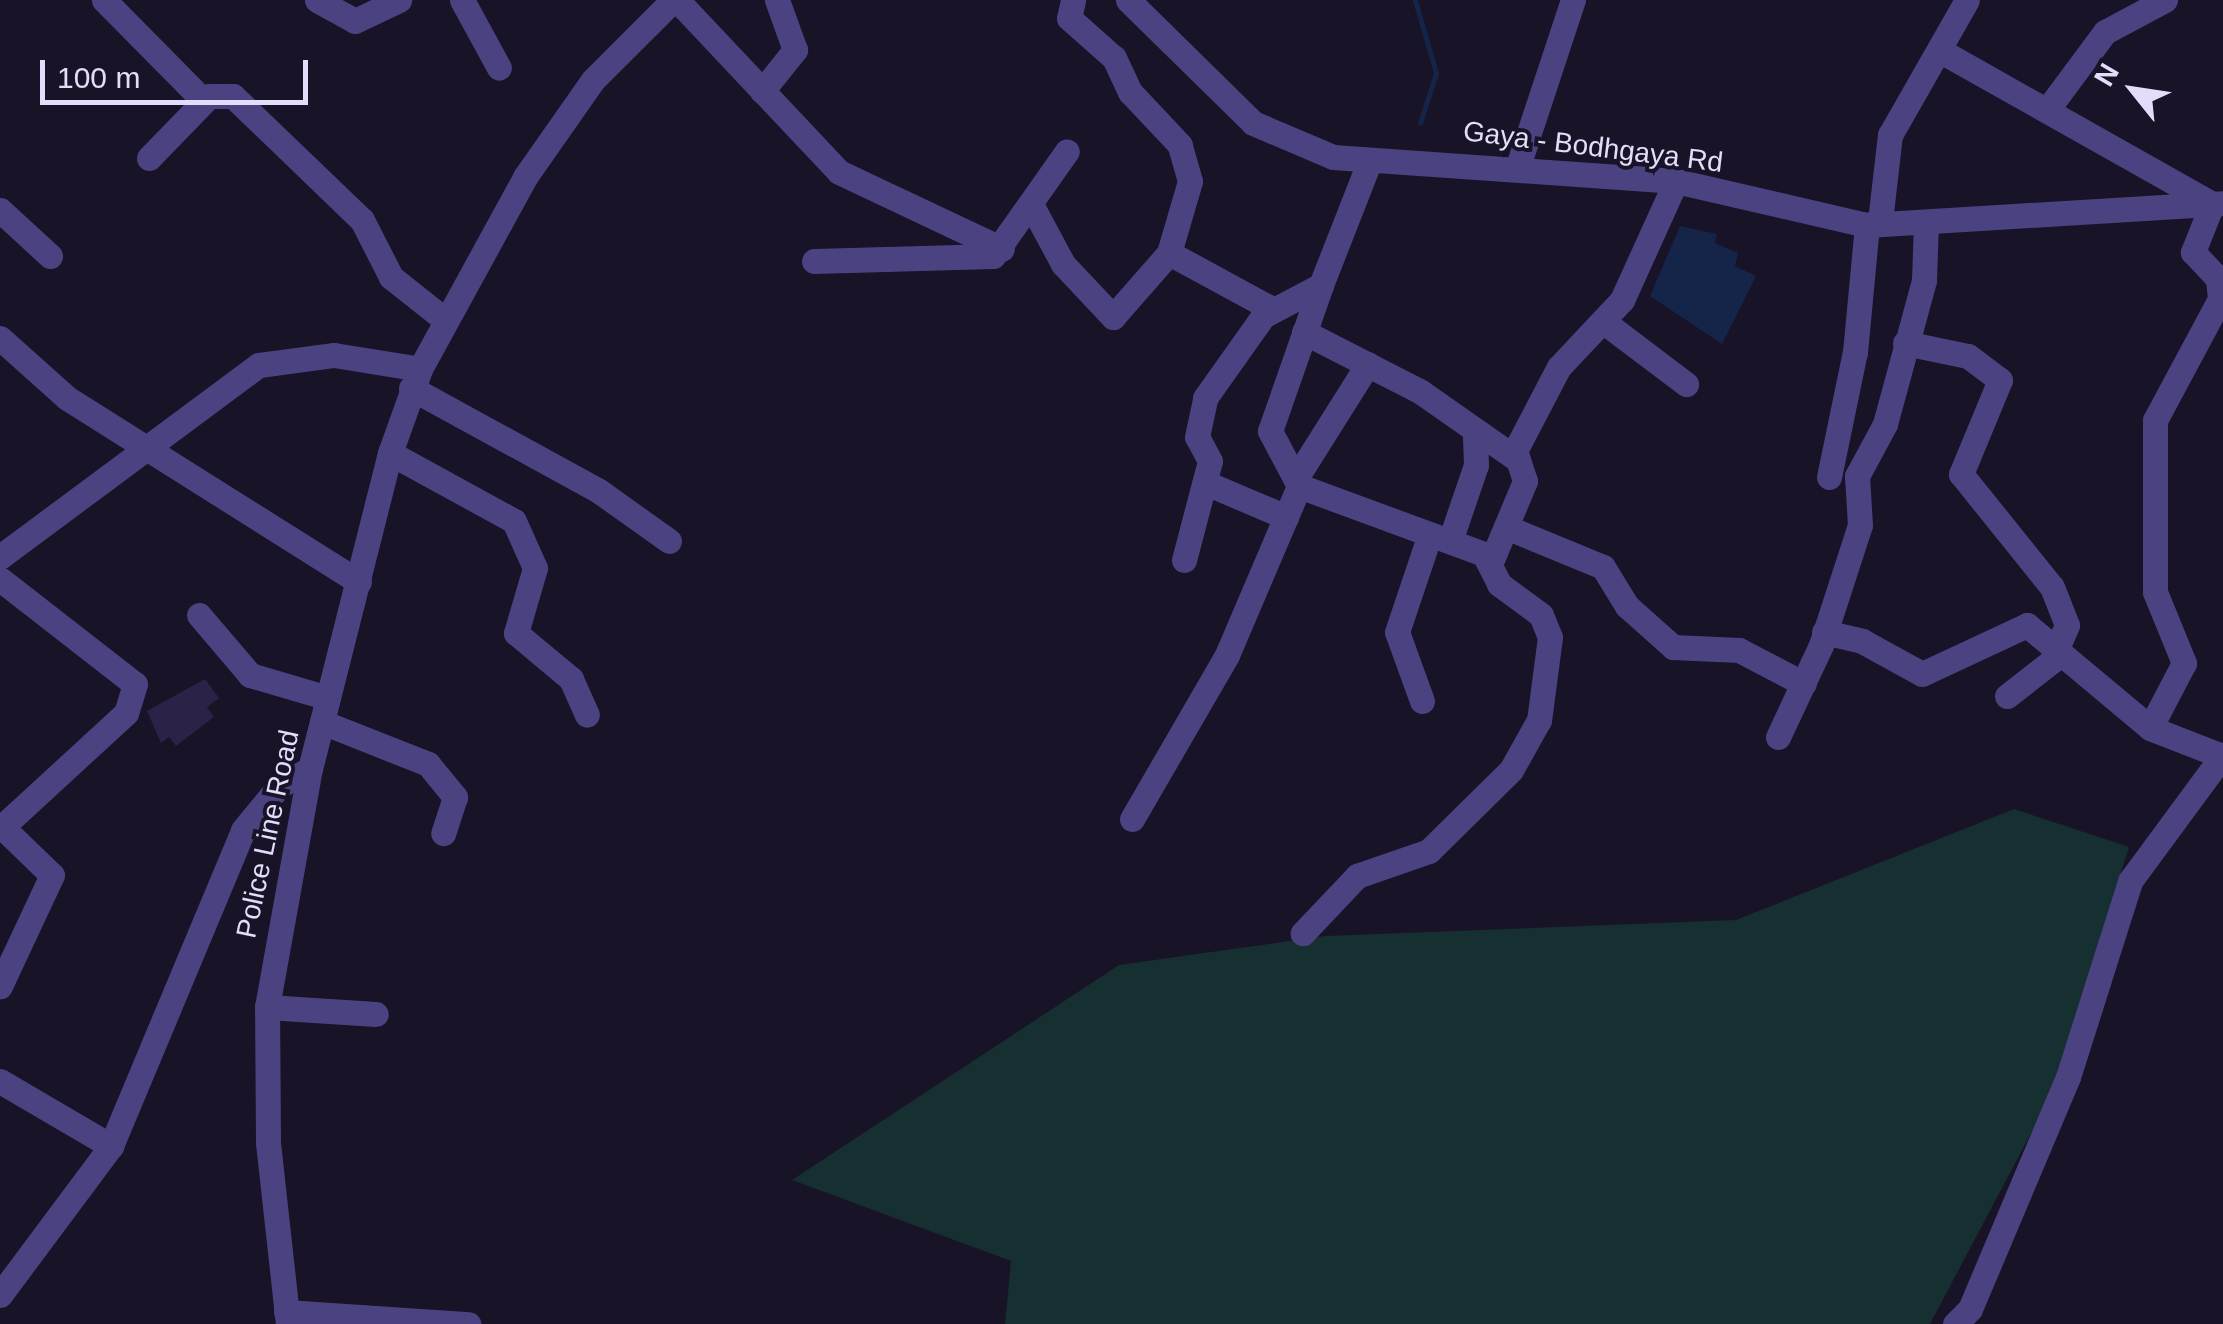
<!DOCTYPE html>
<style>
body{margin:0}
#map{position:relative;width:2223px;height:1324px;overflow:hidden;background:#181327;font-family:Arial,sans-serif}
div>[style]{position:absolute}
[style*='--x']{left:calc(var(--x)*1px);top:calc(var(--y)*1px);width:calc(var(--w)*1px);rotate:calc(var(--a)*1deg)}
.green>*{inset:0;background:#162f30}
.water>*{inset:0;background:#152449}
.stream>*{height:5px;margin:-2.5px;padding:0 2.5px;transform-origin:2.5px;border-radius:2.5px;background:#152449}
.building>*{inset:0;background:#2c2146}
.minor>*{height:25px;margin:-12.5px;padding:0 12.5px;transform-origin:12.5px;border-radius:12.5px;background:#4b4381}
span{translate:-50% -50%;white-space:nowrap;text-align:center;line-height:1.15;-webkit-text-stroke:8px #181327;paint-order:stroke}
.street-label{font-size:28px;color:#e3dcfb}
.north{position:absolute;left:2083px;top:40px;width:100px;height:100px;-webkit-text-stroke:8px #181327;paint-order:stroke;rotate:300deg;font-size:28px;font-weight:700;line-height:40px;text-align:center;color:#e3dcfb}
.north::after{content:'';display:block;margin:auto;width:35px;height:45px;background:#e3dcfb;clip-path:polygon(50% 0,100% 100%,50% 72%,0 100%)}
.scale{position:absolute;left:40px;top:60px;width:268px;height:45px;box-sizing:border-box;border:5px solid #e3dcfb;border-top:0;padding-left:12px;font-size:30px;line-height:35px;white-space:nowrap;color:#e3dcfb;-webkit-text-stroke:8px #181327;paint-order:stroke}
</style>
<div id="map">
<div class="green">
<i style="clip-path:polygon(2014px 809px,2129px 847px,2048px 1101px,1930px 1324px,1005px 1324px,1011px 1261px,792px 1180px,1119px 965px,1325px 936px,1736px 920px)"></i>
</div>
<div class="water">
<i style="clip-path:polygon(1680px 226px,1717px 234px,1715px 243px,1738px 253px,1735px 266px,1756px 276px,1722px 344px,1650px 296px)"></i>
</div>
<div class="stream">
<i style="--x:1415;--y:0;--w:76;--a:74"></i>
<i style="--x:1436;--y:73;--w:52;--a:107.7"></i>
</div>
<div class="building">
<i style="clip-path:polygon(205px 679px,219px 698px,207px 707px,214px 717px,176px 746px,169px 737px,161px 743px,147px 711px)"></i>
</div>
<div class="minor">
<i style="--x:104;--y:0;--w:142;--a:45.3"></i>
<i style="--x:317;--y:0;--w:43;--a:28.9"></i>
<i style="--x:355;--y:21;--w:49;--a:-25.5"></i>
<i style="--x:462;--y:0;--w:77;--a:61.4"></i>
<i style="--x:677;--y:0;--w:236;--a:46.7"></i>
<i style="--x:839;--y:172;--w:180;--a:25.3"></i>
<i style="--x:1128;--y:0;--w:175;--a:44.5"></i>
<i style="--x:1253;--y:123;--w:87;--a:23"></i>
<i style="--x:1333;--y:157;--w:344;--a:4"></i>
<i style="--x:1676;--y:181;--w:196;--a:13"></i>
<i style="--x:1867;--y:225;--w:357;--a:-3.5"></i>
<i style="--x:1939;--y:50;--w:313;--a:29.4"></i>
<i style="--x:2212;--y:204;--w:52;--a:111.6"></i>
<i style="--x:2193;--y:252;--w:37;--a:47"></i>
<i style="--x:2218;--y:279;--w:20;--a:84"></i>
<i style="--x:2220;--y:299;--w:137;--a:118.2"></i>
<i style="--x:2155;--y:420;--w:172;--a:90"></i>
<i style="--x:2155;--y:592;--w:77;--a:67.8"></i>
<i style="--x:2184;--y:663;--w:73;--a:117.6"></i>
<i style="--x:762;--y:91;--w:53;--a:-51.2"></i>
<i style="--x:795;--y:50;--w:53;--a:-109.8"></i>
<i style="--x:2047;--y:110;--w:97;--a:-53.4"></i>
<i style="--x:2105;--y:32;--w:68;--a:-28.1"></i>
<i style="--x:149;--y:158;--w:86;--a:-45.9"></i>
<i style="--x:209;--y:96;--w:24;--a:0"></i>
<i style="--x:233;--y:96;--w:179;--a:43.9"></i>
<i style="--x:362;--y:220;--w:64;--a:63"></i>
<i style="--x:391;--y:277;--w:68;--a:38.4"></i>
<i style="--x:1519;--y:163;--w:172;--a:-71.7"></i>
<i style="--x:1033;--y:208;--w:64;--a:61.8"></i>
<i style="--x:1063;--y:264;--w:73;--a:46.7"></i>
<i style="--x:1113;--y:317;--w:85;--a:-48.8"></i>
<i style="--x:1169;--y:253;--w:75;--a:-73.7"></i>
<i style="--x:1190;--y:181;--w:37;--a:-106"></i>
<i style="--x:1180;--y:145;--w:73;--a:-133.3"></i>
<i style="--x:1130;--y:92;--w:38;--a:-115"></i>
<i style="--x:1114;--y:58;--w:60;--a:-138.4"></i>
<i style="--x:1069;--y:18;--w:18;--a:-77"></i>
<i style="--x:0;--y:210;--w:68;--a:42.6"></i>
<i style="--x:1880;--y:221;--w:87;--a:-83.4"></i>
<i style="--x:1890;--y:135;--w:155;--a:-60.3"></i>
<i style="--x:1169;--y:253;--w:117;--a:28.5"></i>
<i style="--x:814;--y:261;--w:179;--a:-1.6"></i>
<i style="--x:993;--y:256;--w:128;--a:-54.8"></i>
<i style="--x:1604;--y:322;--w:103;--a:37.1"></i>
<i style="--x:1304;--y:332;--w:131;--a:27.1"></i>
<i style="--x:1421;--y:392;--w:113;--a:35"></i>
<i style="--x:0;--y:338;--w:90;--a:41.8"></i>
<i style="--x:67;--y:398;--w:345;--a:32.2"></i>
<i style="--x:1905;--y:343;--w:64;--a:11.7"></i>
<i style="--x:1968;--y:356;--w:40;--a:37"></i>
<i style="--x:2000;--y:380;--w:102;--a:112.5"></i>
<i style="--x:1961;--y:474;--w:145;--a:51.2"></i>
<i style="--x:2052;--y:587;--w:41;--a:68.5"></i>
<i style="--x:2067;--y:625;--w:39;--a:113"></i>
<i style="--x:2052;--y:661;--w:57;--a:142.1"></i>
<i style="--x:411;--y:388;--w:214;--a:28.7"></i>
<i style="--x:599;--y:491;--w:86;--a:35.5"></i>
<i style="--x:390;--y:453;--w:141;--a:28.7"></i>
<i style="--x:514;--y:521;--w:51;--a:65.9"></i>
<i style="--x:535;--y:568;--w:68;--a:106.3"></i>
<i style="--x:516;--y:633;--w:72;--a:39.9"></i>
<i style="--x:571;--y:679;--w:39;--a:66"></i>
<i style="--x:1298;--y:475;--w:131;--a:-57.8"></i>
<i style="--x:1829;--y:477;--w:128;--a:-78.3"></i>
<i style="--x:1855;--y:352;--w:128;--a:-84.6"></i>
<i style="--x:1206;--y:483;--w:87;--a:23"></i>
<i style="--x:1299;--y:486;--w:197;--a:20.2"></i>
<i style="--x:1484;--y:554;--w:34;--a:63"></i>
<i style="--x:1499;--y:584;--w:52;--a:36.4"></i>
<i style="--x:1541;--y:615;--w:24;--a:68"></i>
<i style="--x:1550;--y:637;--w:84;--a:97.5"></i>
<i style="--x:1539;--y:720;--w:57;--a:119.2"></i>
<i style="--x:1511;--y:770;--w:115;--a:135.4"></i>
<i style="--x:1429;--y:851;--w:76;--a:160.9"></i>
<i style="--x:1357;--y:876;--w:79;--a:133.5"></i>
<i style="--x:1506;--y:527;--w:105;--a:22.4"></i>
<i style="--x:1603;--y:567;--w:46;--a:58.4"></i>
<i style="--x:1627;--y:606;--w:62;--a:41.7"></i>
<i style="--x:1673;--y:647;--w:66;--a:2.6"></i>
<i style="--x:1739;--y:650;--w:73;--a:27.6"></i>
<i style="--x:1450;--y:541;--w:80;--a:-71.1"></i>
<i style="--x:1476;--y:465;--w:35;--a:-92"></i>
<i style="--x:0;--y:557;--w:322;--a:-36.6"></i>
<i style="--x:259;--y:365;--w:76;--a:-7.6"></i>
<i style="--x:334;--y:355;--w:87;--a:9.2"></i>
<i style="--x:1184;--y:560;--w:102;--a:-75.3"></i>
<i style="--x:1210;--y:461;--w:27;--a:-118"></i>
<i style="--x:1197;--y:437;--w:40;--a:-78"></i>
<i style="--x:1205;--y:398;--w:100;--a:-54.7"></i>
<i style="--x:1263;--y:316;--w:66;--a:-28.1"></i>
<i style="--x:1321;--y:285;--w:134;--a:-68.6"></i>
<i style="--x:1491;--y:562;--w:88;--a:-67.2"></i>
<i style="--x:1525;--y:481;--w:32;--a:-108"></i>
<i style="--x:1515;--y:451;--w:95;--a:-62.4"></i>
<i style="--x:1559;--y:367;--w:92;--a:-46.8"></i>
<i style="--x:1622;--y:300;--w:131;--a:-65.6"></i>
<i style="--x:0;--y:579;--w:171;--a:37.9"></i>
<i style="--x:135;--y:684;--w:30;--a:107"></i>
<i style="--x:126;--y:713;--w:168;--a:137.4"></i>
<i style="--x:199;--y:615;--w:79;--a:49.6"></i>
<i style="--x:250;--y:675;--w:81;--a:16.4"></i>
<i style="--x:1824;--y:632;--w:39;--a:13"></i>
<i style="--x:1862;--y:641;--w:68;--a:28.8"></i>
<i style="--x:1922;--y:674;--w:116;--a:-25"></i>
<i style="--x:2027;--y:625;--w:160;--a:39.9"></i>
<i style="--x:2150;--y:728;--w:77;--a:21.3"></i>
<i style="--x:1422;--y:701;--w:73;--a:-109.9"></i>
<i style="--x:1397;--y:632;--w:103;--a:-71.4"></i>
<i style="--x:322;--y:722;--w:114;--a:21.6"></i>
<i style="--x:428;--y:764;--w:43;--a:50.7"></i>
<i style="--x:455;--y:797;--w:38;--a:108"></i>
<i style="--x:1778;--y:737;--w:102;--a:-64.9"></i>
<i style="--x:1821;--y:645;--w:126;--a:-72"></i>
<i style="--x:1860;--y:525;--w:49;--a:-93.5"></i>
<i style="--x:1857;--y:476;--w:59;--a:-61.7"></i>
<i style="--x:1885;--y:424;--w:149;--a:-74.8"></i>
<i style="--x:1924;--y:280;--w:58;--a:-88"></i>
<i style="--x:1132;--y:819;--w:190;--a:-59.9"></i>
<i style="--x:1227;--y:655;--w:184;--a:-66.9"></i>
<i style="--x:1299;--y:486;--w:62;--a:-117.8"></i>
<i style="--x:1270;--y:431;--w:155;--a:-70.7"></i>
<i style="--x:0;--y:825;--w:72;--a:43.9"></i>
<i style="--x:52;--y:875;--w:123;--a:115.1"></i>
<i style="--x:267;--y:1007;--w:109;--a:3.7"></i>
<i style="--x:0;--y:1081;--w:129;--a:30.4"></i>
<i style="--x:0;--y:1295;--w:186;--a:-53.3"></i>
<i style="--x:111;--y:1146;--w:342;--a:-67.3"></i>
<i style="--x:243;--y:830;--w:57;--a:-50.7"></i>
<i style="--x:279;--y:786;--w:35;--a:-29"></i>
<i style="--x:286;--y:1312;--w:183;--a:3.8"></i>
<i style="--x:288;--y:1324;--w:183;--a:-96.3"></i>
<i style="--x:268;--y:1142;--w:135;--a:-90.4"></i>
<i style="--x:267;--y:1007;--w:242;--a:-79.8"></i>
<i style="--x:310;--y:769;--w:326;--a:-75.8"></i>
<i style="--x:390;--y:453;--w:89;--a:-70.3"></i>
<i style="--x:420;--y:369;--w:219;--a:-61.3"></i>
<i style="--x:525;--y:177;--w:118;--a:-55"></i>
<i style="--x:593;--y:80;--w:113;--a:-45"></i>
<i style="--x:1955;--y:1324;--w:21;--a:-45"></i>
<i style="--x:1970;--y:1309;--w:252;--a:-67.1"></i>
<i style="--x:2068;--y:1077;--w:206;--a:-72.4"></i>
<i style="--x:2130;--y:881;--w:157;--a:-53.6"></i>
</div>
<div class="street-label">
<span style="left:1593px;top:147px;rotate:7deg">Gaya - Bodhgaya Rd</span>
<span style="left:268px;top:834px;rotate:-78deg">Police Line Road</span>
</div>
<div class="north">N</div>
<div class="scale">100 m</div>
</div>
